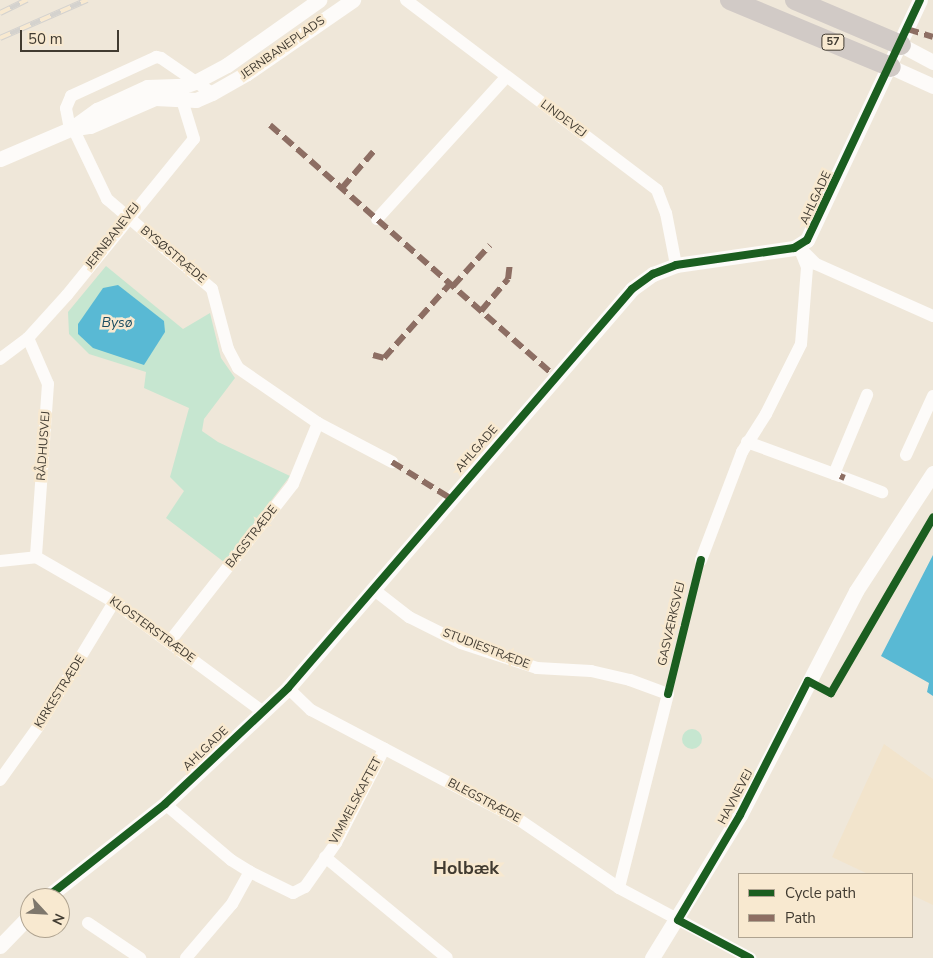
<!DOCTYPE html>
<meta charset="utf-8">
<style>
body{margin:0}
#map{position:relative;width:933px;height:958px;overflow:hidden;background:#efe7d9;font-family:"Nunito Sans",sans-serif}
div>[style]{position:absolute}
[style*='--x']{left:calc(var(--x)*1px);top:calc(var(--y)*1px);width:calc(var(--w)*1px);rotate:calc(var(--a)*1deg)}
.built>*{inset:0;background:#f2e4cc}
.green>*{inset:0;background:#c6e6d0}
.round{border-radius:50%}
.water>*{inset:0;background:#59b9d4}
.minor>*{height:12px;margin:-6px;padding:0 6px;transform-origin:6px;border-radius:6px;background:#fdfbf9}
.tertiary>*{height:15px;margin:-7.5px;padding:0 7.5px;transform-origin:7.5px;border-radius:7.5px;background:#fdfbf9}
.primary>*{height:20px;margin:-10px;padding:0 10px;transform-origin:10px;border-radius:10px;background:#d1cac6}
.rail>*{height:5.5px;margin-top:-2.75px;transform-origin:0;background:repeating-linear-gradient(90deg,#f8e9d0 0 11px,#d4d2ce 0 22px);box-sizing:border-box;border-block:1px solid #d4d2ce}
.quiet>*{height:6px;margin-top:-3px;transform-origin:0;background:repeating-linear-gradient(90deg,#8d6e63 0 12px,transparent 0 18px)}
.cycleway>*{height:8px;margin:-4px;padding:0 4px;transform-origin:4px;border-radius:4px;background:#1b5e20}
span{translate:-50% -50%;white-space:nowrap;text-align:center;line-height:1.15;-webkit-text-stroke:5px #f8e9d0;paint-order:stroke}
.shield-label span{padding:1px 4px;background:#f8e9d0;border:1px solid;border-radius:4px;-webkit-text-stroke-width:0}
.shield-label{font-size:11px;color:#413b31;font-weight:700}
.street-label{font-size:12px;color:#413b31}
.water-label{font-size:14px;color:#184b5f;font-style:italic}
.district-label{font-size:18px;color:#413b31;font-weight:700}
.legend{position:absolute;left:738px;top:873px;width:175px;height:65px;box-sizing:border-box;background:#f8e9d0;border:1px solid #afa390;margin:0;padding:6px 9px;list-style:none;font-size:15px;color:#413b31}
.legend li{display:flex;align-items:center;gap:10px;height:25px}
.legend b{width:25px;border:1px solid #afa390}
.north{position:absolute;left:20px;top:888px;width:50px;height:50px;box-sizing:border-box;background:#f8e9d0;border:1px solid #afa390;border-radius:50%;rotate:115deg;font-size:14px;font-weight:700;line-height:20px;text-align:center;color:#413b31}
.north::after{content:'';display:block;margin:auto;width:18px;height:22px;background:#7e776c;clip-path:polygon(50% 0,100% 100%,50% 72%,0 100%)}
.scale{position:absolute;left:20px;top:30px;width:99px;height:22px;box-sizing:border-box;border:2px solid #413b31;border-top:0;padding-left:6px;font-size:15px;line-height:18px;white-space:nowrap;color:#413b31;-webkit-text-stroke:4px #f8e9d0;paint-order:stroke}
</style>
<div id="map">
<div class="built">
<i style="clip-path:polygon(884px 744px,933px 779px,933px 905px,912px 895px,912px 874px,868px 874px,832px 857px)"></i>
</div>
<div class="green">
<i style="clip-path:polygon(106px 266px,183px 329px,210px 313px,221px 358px,235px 378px,204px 419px,202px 431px,218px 442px,290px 476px,224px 562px,166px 518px,184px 491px,170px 477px,189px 408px,144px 388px,146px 372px,89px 354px,69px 334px,68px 312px)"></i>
<i class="round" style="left:682px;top:729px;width:20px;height:20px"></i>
</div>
<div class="water">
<i style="clip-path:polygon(118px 285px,164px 321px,165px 332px,144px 365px,93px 348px,78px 334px,78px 324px,103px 288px)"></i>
<i style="clip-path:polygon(933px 555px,933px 696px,927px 692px,929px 683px,881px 656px)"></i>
</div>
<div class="minor">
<i style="--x:406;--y:0;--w:315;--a:37.1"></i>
<i style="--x:657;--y:190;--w:25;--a:69"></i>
<i style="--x:666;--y:213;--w:53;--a:79.1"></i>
<i style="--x:73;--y:128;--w:79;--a:64.4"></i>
<i style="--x:107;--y:199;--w:138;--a:40.6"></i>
<i style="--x:212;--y:289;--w:62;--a:75.1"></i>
<i style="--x:228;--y:349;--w:21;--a:62"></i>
<i style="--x:238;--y:368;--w:97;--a:34.5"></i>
<i style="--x:318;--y:423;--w:84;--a:27.8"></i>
<i style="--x:70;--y:129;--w:21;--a:-101"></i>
<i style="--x:66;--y:108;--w:13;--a:-67"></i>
<i style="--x:71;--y:96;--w:94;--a:-24.6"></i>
<i style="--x:156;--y:57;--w:5;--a:11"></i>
<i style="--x:161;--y:58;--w:62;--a:34.5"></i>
<i style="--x:377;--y:219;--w:192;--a:-47.7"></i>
<i style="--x:802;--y:250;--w:20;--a:45"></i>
<i style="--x:816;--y:264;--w:128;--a:24"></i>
<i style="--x:28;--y:338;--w:50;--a:66.5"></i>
<i style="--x:48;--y:384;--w:173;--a:94"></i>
<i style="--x:0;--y:359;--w:35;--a:-37"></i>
<i style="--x:28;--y:338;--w:58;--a:-47.8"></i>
<i style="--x:67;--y:295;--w:201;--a:-50.9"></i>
<i style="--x:194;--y:139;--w:41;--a:-107.1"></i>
<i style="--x:747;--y:442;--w:99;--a:20.1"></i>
<i style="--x:906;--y:455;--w:65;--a:-65.4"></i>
<i style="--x:834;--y:474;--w:86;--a:-67.3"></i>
<i style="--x:845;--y:478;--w:40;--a:21"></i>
<i style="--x:36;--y:557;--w:90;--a:30"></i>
<i style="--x:114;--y:602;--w:184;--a:36.4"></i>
<i style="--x:701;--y:560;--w:116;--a:-69.2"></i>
<i style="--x:742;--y:452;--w:45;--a:-57.7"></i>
<i style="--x:766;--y:414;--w:78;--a:-63.4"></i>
<i style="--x:801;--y:344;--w:77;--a:-85.5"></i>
<i style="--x:807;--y:267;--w:22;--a:-112"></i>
<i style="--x:0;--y:561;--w:36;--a:-6"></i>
<i style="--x:373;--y:589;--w:46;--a:37.9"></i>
<i style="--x:409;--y:617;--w:58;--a:26.6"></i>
<i style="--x:461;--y:643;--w:80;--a:18.2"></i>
<i style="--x:537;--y:668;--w:54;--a:3.2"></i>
<i style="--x:591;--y:671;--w:40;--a:13"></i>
<i style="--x:630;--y:680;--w:40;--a:20.2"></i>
<i style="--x:668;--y:694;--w:200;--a:104.2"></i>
<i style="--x:170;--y:641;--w:199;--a:-51.9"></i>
<i style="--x:293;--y:484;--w:66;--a:-67.7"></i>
<i style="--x:288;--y:688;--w:32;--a:44"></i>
<i style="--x:311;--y:710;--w:234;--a:27.8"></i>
<i style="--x:518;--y:819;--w:122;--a:34.3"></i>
<i style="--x:619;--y:888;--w:149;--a:28.1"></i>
<i style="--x:0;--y:780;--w:65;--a:-54.4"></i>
<i style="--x:38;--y:727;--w:146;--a:-58.7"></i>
<i style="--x:165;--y:804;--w:87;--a:40.3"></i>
<i style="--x:231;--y:860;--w:22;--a:32"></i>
<i style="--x:325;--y:857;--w:158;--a:39.6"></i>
<i style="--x:88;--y:923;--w:63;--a:33.9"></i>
<i style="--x:186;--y:958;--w:71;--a:-49.6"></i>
<i style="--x:232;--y:904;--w:37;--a:-61"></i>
<i style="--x:250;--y:872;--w:48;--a:26"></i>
<i style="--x:293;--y:893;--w:13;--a:-27"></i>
<i style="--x:305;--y:887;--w:54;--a:-54.8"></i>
<i style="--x:336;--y:843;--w:106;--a:-62.9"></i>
</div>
<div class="tertiary">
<i style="--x:901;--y:45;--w:36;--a:28"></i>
<i style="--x:891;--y:67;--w:46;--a:24.3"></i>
<i style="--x:76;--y:125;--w:26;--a:-36"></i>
<i style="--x:97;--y:110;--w:55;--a:-24.7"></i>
<i style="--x:147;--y:87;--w:37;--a:-2"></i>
<i style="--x:184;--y:86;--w:12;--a:-20"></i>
<i style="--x:195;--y:82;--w:36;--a:-28"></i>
<i style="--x:227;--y:65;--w:113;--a:-35.2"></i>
<i style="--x:0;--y:159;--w:76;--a:-23.2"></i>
<i style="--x:70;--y:129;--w:20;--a:-9"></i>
<i style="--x:90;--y:126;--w:71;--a:-23.3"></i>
<i style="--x:155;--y:98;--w:41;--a:2.8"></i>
<i style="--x:196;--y:100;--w:17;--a:-24"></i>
<i style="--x:212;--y:93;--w:40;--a:-29.7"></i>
<i style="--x:247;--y:73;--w:129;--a:-34.6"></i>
<i style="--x:46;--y:898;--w:152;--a:-38.3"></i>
<i style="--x:165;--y:804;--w:169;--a:-43.3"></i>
<i style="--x:288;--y:688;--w:527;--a:-49.23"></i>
<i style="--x:632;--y:289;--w:26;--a:-36"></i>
<i style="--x:653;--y:274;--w:25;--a:-21"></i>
<i style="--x:676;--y:265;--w:119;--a:-8.2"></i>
<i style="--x:794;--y:248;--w:15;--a:-32"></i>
<i style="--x:807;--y:240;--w:265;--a:-64.8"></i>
<i style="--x:0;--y:946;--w:43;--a:-45.9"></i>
<i style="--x:652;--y:958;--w:168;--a:-58.4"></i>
<i style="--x:740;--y:815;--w:252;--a:-62.6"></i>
<i style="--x:856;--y:591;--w:141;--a:-56.9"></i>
</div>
<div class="primary">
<i style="--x:730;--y:0;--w:174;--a:22.6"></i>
<i style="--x:795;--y:0;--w:115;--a:23"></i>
</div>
<div class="rail">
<i style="--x:0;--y:13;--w:30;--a:-26"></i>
<i style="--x:0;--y:38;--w:95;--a:-23.6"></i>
</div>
<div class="quiet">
<i style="--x:907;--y:29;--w:27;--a:17"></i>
<i style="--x:270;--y:125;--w:380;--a:41.4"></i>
<i style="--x:342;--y:188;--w:48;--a:-49.3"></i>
<i style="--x:453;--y:286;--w:55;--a:-47.9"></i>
<i style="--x:481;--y:311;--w:42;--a:-49.8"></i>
<i style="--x:508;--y:279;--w:16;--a:-83"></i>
<i style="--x:373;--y:355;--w:11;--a:15"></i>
<i style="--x:384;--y:358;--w:99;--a:-48.3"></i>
<i style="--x:392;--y:462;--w:68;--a:31.8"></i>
<i style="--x:840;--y:476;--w:5;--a:22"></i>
</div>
<div class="cycleway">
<i style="--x:668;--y:694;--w:138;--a:-76.2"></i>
<i style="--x:46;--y:898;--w:152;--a:-38.3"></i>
<i style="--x:165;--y:804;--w:169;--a:-43.3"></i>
<i style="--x:288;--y:688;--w:527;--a:-49.23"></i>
<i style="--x:632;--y:289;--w:26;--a:-36"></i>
<i style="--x:653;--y:274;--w:25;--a:-21"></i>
<i style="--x:676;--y:265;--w:119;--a:-8.2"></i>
<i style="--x:794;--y:248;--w:15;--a:-32"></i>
<i style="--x:807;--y:240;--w:265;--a:-64.8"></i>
<i style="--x:750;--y:958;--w:81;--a:-152.2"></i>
<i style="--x:678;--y:920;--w:122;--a:-59.4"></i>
<i style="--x:740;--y:815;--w:150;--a:-63.1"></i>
<i style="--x:808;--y:681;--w:26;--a:28"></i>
<i style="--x:831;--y:693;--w:203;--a:-59.8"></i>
</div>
<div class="shield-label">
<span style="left:833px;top:42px">57</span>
</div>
<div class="street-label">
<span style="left:283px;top:48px;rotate:-35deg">JERNBANEPLADS</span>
<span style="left:563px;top:119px;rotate:37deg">LINDEVEJ</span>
<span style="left:816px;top:198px;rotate:-65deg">AHLGADE</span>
<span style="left:113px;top:236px;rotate:-52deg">JERNBANEVEJ</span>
<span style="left:173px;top:255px;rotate:40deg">BYSØSTRÆDE</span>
<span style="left:44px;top:446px;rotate:-86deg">RÅDHUSVEJ</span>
<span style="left:477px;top:449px;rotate:-49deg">AHLGADE</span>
<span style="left:252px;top:537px;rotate:-52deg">BAGSTRÆDE</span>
<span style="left:672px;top:624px;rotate:-77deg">GASVÆRKSVEJ</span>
<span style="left:152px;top:630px;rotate:36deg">KLOSTERSTRÆDE</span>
<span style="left:486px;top:649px;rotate:21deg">STUDIESTRÆDE</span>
<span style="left:60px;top:692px;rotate:-58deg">KIRKESTRÆDE</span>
<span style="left:206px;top:749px;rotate:-44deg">AHLGADE</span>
<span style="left:736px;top:797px;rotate:-62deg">HAVNEVEJ</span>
<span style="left:356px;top:801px;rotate:-62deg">VIMMELSKAFTET</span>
<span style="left:484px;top:801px;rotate:28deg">BLEGSTRÆDE</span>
</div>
<div class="water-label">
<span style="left:117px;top:323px">Bysø</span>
</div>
<div class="district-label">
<span style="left:466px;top:868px">Holbæk</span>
</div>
<ul class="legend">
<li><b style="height:6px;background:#1b5e20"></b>Cycle path</li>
<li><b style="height:6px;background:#8d6e63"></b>Path</li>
</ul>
<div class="north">N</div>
<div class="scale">50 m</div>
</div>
